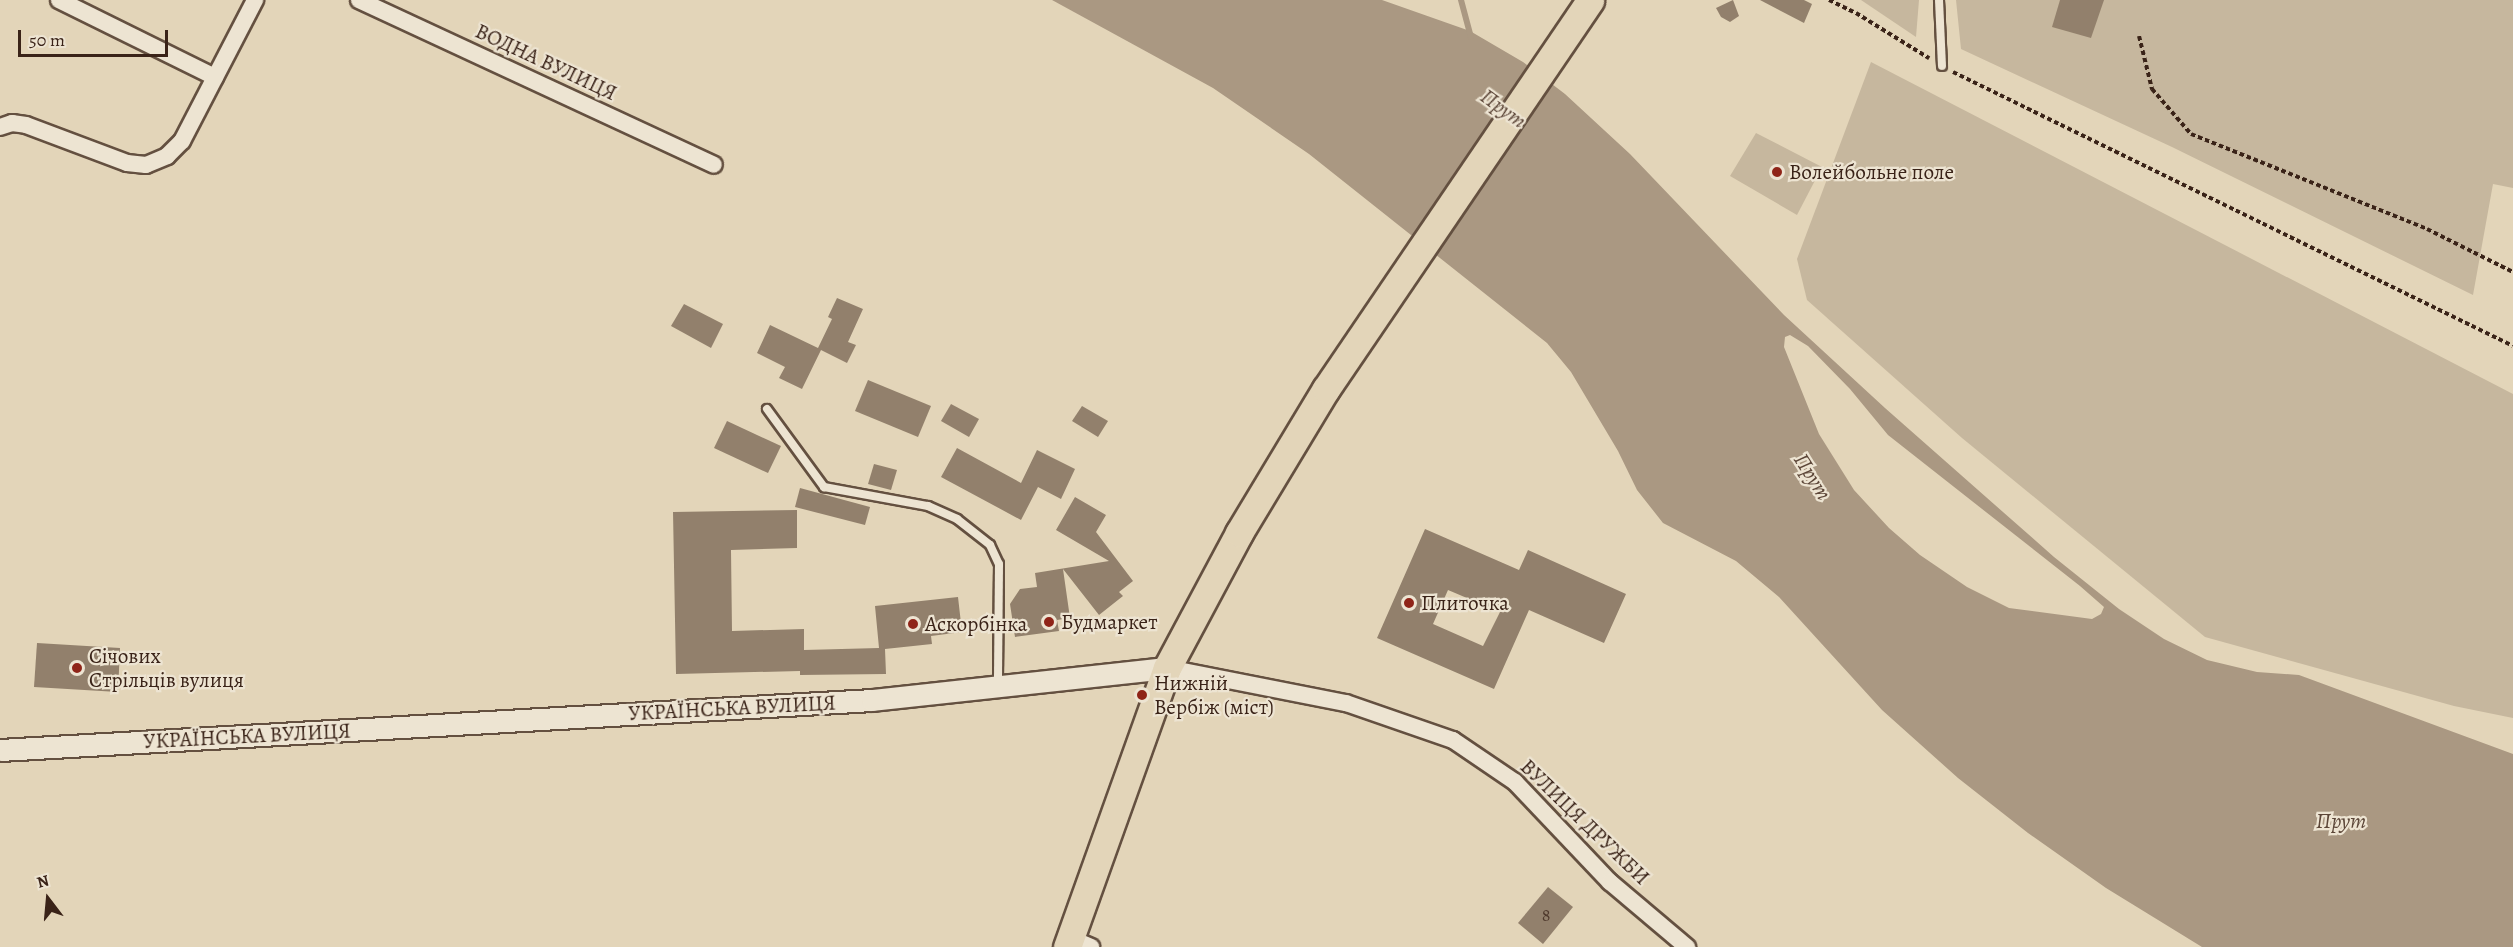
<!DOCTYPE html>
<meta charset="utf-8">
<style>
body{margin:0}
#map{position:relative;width:2513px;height:947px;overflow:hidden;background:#e3d5b9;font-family:Alegreya,serif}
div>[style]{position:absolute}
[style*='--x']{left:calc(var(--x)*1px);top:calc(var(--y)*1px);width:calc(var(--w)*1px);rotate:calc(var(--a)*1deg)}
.green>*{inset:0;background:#c6b79e}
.water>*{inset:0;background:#aa9882}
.stream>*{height:6px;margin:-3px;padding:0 3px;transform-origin:3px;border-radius:3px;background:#aa9882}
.building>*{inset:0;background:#92806c}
.path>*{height:4px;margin-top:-2px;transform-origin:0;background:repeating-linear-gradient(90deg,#3a2318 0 4.5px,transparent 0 7.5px)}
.roads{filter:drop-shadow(2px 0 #645040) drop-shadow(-2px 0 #645040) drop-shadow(0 2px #645040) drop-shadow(0 -2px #645040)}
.service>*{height:8px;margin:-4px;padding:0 4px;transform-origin:4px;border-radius:4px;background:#ede4d2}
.minor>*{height:16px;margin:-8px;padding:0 8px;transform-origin:8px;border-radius:8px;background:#ede4d2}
.tertiary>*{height:21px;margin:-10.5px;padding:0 10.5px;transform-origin:10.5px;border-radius:10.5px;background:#ede4d2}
.primary>*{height:27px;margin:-13.5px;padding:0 13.5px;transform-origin:13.5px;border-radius:13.5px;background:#e3d5b9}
.dots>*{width:16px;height:16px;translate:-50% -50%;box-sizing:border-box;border:3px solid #ede4d2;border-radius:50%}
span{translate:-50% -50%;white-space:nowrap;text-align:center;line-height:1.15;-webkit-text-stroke:4.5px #ede4d2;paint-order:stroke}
.number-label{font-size:18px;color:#503a2d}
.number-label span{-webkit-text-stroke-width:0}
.street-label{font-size:21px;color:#3a2318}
.poi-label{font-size:21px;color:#3a2318}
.left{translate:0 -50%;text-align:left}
.water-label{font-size:22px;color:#5c4638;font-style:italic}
.north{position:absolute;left:18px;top:869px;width:60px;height:60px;-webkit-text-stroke:4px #ede4d2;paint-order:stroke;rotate:344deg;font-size:16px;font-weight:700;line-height:24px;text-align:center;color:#3a2318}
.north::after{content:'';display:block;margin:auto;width:21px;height:27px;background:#3a2318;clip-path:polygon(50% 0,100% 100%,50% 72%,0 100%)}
.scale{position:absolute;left:18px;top:30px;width:150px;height:27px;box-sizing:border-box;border:3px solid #3a2318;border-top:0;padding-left:8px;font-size:18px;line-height:21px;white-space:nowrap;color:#3a2318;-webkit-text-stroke:4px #ede4d2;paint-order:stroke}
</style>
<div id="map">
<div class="green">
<i style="clip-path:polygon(1861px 0,1919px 0,1916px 37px)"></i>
<i style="clip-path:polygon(1956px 0,2513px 0,2513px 188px,2493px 184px,2473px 295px,2172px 147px,1961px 49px)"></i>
<i style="clip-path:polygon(1871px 62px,2513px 394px,2513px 718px,2454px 706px,2205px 637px,1962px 438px,1807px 300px,1797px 259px)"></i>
<i style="clip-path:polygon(1756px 133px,1822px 167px,1797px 215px,1730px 176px)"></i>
</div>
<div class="water">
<i style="clip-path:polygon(evenodd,1052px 0,1382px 0,1470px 31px,1523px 62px,1565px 94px,1630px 154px,1784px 315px,1885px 408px,2054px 557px,2119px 609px,2164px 639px,2207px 660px,2257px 672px,2299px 675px,2513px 754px,2513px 947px,2202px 947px,2106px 888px,2028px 833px,1958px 778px,1882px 710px,1779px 597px,1736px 561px,1663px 523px,1637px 490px,1618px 451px,1571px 372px,1547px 343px,1309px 154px,1213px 88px,1052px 0,1790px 335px,1808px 346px,1850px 389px,1888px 435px,2080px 586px,2104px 607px,2101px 614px,2092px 619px,2009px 608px,1967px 587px,1920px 555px,1889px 528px,1854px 490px,1819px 434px,1784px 347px,1785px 337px,1790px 335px)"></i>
</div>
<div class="stream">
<i style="--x:1461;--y:0;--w:38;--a:75"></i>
</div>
<div class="building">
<i style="clip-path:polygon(1733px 0,1739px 16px,1730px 22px,1721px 17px,1716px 8px)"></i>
<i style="clip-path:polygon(1760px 0,1804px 0,1812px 4px,1804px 23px)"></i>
<i style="clip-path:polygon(2060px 0,2104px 0,2091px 38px,2052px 27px)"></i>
<i style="clip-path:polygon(837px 298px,863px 309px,848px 342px,856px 345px,847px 363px,821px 350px,802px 389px,779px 378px,785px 367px,757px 353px,770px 325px,818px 348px,832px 319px,828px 317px)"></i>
<i style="clip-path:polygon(684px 304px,723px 324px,711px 348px,671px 326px)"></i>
<i style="clip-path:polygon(868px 380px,931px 406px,918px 437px,855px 411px)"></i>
<i style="clip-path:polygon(951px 404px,979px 419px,969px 437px,941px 421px)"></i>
<i style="clip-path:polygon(1082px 406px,1108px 421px,1098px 437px,1072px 421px)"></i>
<i style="clip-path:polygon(727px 421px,781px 446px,768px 473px,714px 448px)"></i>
<i style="clip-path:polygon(957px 448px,1021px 483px,1037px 450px,1075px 469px,1061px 499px,1038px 487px,1021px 520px,941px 477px)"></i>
<i style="clip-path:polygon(874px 464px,897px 470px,891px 490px,868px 484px)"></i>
<i style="clip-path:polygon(800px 488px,870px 507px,865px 525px,795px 507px)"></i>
<i style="clip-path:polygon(1075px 497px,1106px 515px,1096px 532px,1133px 581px,1119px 592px,1123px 596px,1099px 615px,1063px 569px,1070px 618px,1057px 620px,1059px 631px,1015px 637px,1010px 604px,1020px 589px,1037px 587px,1035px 573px,1109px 561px,1056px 530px)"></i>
<i style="clip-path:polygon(797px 510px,797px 548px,731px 550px,732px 631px,804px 629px,804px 650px,879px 648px,875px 606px,958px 597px,962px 632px,931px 636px,932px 644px,885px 649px,886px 674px,800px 675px,800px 671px,676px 674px,673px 512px)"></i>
<i style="clip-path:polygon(evenodd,1425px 529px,1519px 570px,1528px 550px,1626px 594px,1604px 643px,1529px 610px,1494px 689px,1377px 638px,1425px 529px,1448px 590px,1500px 612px,1483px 646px,1433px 624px,1448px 590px)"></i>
<i style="clip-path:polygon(37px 643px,120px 648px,118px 692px,34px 687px)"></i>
<i style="clip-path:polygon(1548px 887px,1573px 907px,1543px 944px,1518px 923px)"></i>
</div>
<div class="path">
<i style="--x:1829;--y:0;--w:30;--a:26"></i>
<i style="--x:1856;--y:13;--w:86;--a:31.7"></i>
<i style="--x:2139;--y:36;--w:55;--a:76.2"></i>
<i style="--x:2152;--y:89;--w:60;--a:49.1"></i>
<i style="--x:2191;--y:134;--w:254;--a:21.9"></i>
<i style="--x:2427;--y:229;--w:96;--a:26.6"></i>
<i style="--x:1953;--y:72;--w:623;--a:26.07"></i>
</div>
<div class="roads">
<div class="service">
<i style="--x:1939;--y:0;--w:66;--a:87.4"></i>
<i style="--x:767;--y:409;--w:97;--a:53.8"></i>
<i style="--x:824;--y:487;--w:106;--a:10.4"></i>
<i style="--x:928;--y:506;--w:32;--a:24"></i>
<i style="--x:957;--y:519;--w:42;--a:38.2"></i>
<i style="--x:990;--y:545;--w:21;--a:65"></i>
<i style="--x:999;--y:564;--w:122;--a:90.5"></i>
</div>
<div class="minor">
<i style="--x:59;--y:0;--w:174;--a:26.3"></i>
<i style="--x:359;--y:0;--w:391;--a:24.9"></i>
<i style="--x:0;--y:127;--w:13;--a:-18"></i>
<i style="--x:12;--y:123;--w:14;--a:8"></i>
<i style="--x:26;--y:125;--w:108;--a:20.6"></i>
<i style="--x:127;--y:163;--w:19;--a:6"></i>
<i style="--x:146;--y:165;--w:23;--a:-23"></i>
<i style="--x:167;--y:156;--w:21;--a:-45"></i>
<i style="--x:182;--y:141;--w:159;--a:-62.6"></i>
<i style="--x:1167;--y:668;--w:182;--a:11.1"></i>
<i style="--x:1346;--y:703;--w:113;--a:19.1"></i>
<i style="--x:1453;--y:740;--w:75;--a:34.1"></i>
<i style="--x:1515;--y:782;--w:138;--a:46.5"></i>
<i style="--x:1610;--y:882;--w:101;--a:40.2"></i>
<i style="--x:1070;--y:938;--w:23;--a:23"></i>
</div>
<div class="tertiary">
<i style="--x:0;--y:750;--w:873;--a:-3.28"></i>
<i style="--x:872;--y:700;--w:297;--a:-6.2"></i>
</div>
<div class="primary">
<i style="--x:1067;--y:947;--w:296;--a:-70.3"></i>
<i style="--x:1167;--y:668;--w:153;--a:-61.9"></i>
<i style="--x:1239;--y:533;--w:168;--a:-58.9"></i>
<i style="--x:1326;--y:389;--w:470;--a:-55.8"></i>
</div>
</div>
<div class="dots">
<i style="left:1777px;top:172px;background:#8f2418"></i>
<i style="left:1409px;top:603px;background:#8f2418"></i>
<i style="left:1049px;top:622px;background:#8f2418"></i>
<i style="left:913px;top:624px;background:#8f2418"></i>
<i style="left:77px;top:668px;background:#8f2418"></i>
<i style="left:1142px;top:695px;background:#8f2418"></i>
</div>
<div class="number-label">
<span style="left:1546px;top:915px">8</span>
</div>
<div class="street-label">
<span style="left:546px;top:62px;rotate:25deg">ВОДНА ВУЛИЦЯ</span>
<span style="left:732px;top:708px;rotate:-3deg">УКРАЇНСЬКА ВУЛИЦЯ</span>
<span style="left:247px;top:736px;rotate:-3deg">УКРАЇНСЬКА ВУЛИЦЯ</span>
<span style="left:1585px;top:822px;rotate:44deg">ВУЛИЦЯ ДРУЖБИ</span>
</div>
<div class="poi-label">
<span class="left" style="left:1789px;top:172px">Волейбольне поле</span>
<span class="left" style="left:1421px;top:603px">Плиточка</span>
<span class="left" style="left:1061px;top:622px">Будмаркет</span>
<span class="left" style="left:925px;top:624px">Аскорбінка</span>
<span class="left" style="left:89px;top:668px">Січових<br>Стрільців вулиця</span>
<span class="left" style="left:1154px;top:695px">Нижній<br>Вербіж (міст)</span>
</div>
<div class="water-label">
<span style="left:1503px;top:109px;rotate:36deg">Прут</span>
<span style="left:1812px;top:477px;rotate:58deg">Прут</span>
<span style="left:2341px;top:822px">Прут</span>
</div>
<div class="north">N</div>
<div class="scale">50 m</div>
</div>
